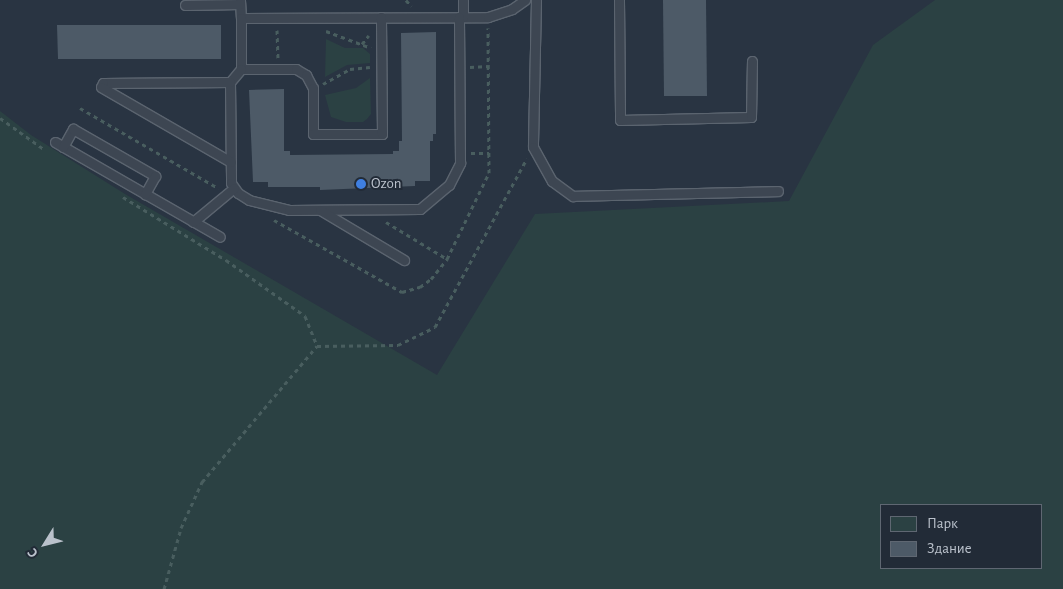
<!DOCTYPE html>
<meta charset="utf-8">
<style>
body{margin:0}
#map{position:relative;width:1063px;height:589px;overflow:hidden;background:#293442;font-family:"Alegreya Sans",sans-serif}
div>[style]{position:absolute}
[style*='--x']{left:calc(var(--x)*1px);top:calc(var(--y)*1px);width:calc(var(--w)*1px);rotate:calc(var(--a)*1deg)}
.green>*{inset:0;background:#2b4143}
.building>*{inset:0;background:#4d5a67}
.path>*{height:3px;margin-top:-1.5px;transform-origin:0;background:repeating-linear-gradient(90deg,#495e5f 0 4px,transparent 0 8px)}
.roads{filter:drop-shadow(1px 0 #5b646f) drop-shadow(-1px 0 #5b646f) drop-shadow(0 1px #5b646f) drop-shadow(0 -1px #5b646f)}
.lane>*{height:9px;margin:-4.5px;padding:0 4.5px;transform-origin:4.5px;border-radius:4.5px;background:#3d4652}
.dots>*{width:14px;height:14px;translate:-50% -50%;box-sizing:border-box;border:2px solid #222b37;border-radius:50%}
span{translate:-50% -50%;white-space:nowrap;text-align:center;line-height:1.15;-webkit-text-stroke:4px #222b37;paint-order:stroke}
.poi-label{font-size:15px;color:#bac1cb}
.left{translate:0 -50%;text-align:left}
.legend{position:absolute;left:880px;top:504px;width:162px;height:65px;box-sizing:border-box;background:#222b37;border:1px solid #5f6772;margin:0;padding:6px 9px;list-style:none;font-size:15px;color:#bac1cb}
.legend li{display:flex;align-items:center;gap:10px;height:25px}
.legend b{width:25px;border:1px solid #5f6772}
.north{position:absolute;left:20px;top:519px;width:50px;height:50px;-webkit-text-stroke:4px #222b37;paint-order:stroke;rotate:234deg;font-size:14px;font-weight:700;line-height:20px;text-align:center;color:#bac1cb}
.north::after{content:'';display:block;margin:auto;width:18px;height:22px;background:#bac1cb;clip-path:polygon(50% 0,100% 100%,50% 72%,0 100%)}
</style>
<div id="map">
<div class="green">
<i style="clip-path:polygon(evenodd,935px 0,1063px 0,1063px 589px,0 589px,0 111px,31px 135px,125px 194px,437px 375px,535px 214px,789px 201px,873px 45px,935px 0,882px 505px,1042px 505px,1042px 568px,882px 568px,882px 505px)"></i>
<i style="clip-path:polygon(326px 39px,345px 48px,363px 48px,370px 54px,370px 63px,347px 65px,325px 77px)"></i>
<i style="clip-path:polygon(370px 78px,371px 114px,367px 119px,363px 122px,346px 122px,331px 117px,325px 95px,356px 88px)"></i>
</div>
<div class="building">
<i style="clip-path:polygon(663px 0,706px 0,707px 96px,664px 96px)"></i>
<i style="clip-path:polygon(57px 25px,221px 25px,221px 59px,58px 59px)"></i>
<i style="clip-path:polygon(436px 32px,436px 134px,433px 134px,433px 141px,430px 141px,430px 181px,415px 181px,415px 186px,320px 190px,320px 187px,268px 187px,268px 182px,253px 182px,249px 90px,284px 89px,284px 151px,290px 151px,290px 155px,393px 154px,393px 151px,399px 151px,399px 141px,402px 141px,401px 33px)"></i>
</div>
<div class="path">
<i style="--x:406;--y:0;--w:8;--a:50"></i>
<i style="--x:277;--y:30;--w:28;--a:88"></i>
<i style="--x:326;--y:31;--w:48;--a:20.7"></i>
<i style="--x:362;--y:44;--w:11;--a:-52"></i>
<i style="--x:470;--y:67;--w:19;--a:-3"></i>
<i style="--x:323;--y:84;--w:31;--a:-29"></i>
<i style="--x:350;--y:69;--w:20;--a:-6"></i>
<i style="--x:80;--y:108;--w:160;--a:30.1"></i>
<i style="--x:0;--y:118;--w:55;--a:35.4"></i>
<i style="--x:471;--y:153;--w:18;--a:0"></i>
<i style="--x:123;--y:197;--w:121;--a:31.5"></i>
<i style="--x:226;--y:260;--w:97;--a:35.3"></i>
<i style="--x:305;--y:316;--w:32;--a:68"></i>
<i style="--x:274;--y:220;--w:147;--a:29.4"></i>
<i style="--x:402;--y:292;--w:19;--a:-16"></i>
<i style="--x:420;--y:287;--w:14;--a:-36"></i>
<i style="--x:431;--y:279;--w:26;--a:-51"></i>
<i style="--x:447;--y:259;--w:96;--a:-64"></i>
<i style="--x:489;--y:173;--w:145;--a:-90.4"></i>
<i style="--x:386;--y:222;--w:71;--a:31.2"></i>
<i style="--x:164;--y:589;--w:63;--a:-74.4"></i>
<i style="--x:181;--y:528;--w:51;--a:-65.5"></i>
<i style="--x:202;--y:482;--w:178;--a:-49.8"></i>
<i style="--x:317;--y:346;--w:81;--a:-0.7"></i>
<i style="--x:398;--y:345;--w:41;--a:-25.9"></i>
<i style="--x:435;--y:327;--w:192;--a:-61.4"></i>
</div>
<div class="roads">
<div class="lane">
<i style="--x:240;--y:0;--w:18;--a:87"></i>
<i style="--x:241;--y:18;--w:247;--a:-0.2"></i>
<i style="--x:488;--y:17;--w:25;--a:-18"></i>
<i style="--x:512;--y:9;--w:16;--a:-35"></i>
<i style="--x:463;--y:0;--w:17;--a:90"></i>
<i style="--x:536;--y:0;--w:147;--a:91.2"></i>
<i style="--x:533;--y:147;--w:39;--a:61"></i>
<i style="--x:552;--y:181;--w:26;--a:36"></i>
<i style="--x:573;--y:196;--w:205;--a:-1.4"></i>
<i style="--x:619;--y:0;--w:120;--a:89.5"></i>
<i style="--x:620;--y:120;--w:131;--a:-1.3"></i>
<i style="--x:751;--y:117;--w:56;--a:-89"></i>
<i style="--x:185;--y:5;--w:55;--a:-1"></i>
<i style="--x:241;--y:18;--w:51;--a:90"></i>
<i style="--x:241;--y:69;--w:55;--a:0"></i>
<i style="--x:296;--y:69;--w:12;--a:31"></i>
<i style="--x:306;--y:75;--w:15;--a:62"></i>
<i style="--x:313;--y:88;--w:46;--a:90"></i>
<i style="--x:313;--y:134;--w:69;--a:0"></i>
<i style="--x:382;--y:134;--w:117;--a:-90.5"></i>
<i style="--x:241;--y:69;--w:17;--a:130"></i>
<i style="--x:230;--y:82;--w:101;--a:89.4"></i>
<i style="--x:231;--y:183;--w:12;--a:55"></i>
<i style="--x:238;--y:193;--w:13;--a:32"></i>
<i style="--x:249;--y:200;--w:41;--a:14"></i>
<i style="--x:289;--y:210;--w:131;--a:-0.4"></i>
<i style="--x:420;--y:209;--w:38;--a:-40"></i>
<i style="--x:449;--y:185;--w:25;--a:-63"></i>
<i style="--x:460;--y:163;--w:146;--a:-90.4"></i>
<i style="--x:230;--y:82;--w:127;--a:179.5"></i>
<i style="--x:103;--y:83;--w:4;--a:117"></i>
<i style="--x:101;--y:87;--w:150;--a:30"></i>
<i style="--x:55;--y:142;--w:190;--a:29.9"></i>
<i style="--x:63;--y:147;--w:21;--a:-61"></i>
<i style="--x:73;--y:129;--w:95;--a:29.8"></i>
<i style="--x:155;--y:176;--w:21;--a:119"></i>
<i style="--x:320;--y:210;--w:98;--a:30.8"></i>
<i style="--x:193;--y:222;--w:53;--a:-39.7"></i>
</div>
</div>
<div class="dots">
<i style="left:361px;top:184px;background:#3f7fe0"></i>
</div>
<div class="poi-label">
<span class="left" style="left:371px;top:184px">Ozon</span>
</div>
<ul class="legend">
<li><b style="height:14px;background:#2b4143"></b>Парк</li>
<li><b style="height:14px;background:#4d5a67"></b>Здание</li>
</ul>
<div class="north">С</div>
</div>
